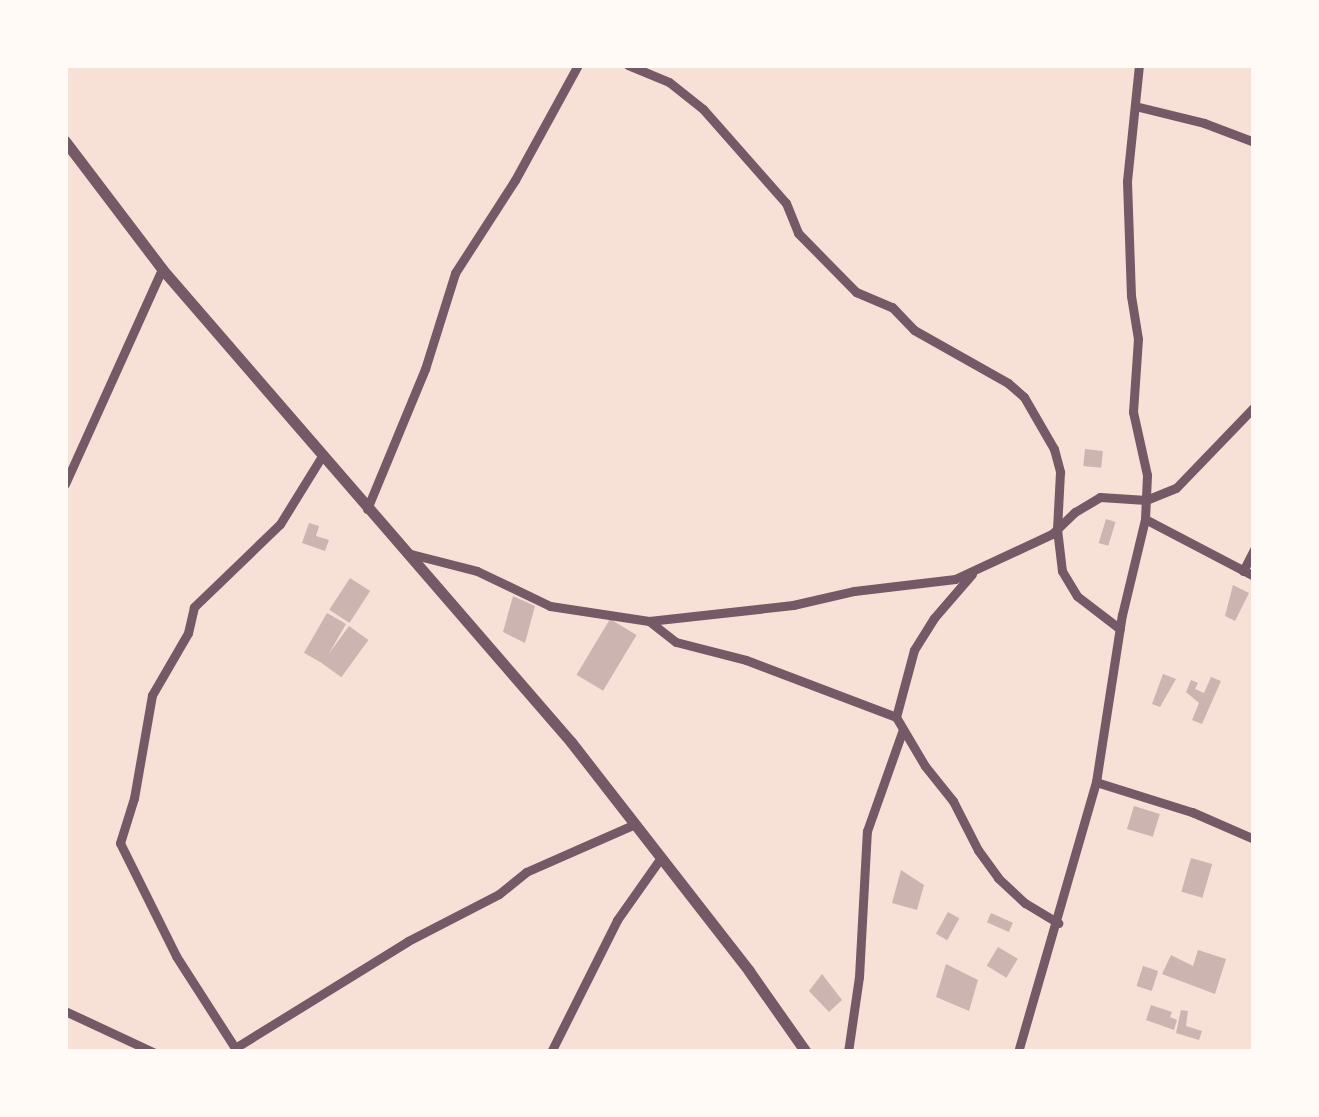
<!DOCTYPE html>
<html>
<head>
<meta charset="utf-8">
<style>
	body { margin:0 }
	#map { position:relative; width:1319px; height:1117px; overflow:hidden; background:#f7e1d7; font-family:Raleway,sans-serif }
	div>[style] { position:absolute }
	.building>* { inset:0; background:#ccb4b1; transform-origin:0 0 }
	.minor>* { height:9px; margin:-4.5px; padding:0 4.5px; transform-origin:4.5px; border-radius:4.5px; background:#755966 }
	.tertiary>* { height:11px; margin:-5.5px; padding:0 5.5px; transform-origin:5.5px; border-radius:5.5px; background:#755966 }
	span { translate:-50% -50%; white-space:nowrap; text-align:center; line-height:1.15; -webkit-text-stroke:10px #fffaf5; paint-order:stroke }
	.frame { position:absolute; inset:0; border:68px solid #fffaf5; pointer-events:none }
</style>
</head>
<body>
<div id="map">
	<div class="building">
		<div style="left:1085px;top:449px;width:18px;height:17px;rotate:6deg"></div>
		<div style="left:1106px;top:519px;width:10px;height:25px;rotate:17deg"></div>
		<div style="clip-path:polygon(309px 523px,319px 526px,316px 536px,329px 540px,325px 551px,302px 543px)"></div>
		<div style="left:350px;top:578px;width:24px;height:38px;rotate:33deg"></div>
		<div style="clip-path:polygon(1233px 585px,1249px 593px,1235px 621px,1225px 616px)"></div>
		<div style="clip-path:polygon(513px 596px,535px 606px,525px 643px,503px 632px)"></div>
		<div style="left:327px;top:613px;width:22px;height:46px;rotate:30deg"></div>
		<div style="left:610px;top:619px;width:31px;height:65px;rotate:31deg"></div>
		<div style="left:349px;top:626px;width:24px;height:46px;rotate:36deg"></div>
		<div style="clip-path:polygon(1163px 674px,1176px 679px,1160px 707px,1152px 704px)"></div>
		<div style="clip-path:polygon(1211px 677px,1221px 681px,1202px 724px,1192px 720px,1199px 703px,1186px 692px,1191px 680px,1198px 683px,1195px 689px,1204px 693px)"></div>
		<div style="left:1134px;top:806px;width:27px;height:24px;rotate:17deg"></div>
		<div style="left:1191px;top:858px;width:22px;height:35px;rotate:16deg"></div>
		<div style="clip-path:polygon(901px 870px,924px 885px,917px 910px,892px 903px)"></div>
		<div style="left:948px;top:912px;width:13px;height:25px;rotate:29deg"></div>
		<div style="left:991px;top:913px;width:24px;height:10px;rotate:24deg"></div>
		<div style="left:998px;top:947px;width:23px;height:22px;rotate:31deg"></div>
		<div style="clip-path:polygon(1198px 950px,1226px 959px,1215px 994px,1162px 974px,1171px 955px,1193px 966px)"></div>
		<div style="clip-path:polygon(946px 964px,978px 980px,969px 1011px,936px 997px)"></div>
		<div style="left:1143px;top:966px;width:16px;height:21px;rotate:18deg"></div>
		<div style="clip-path:polygon(822px 974px,842px 1000px,829px 1012px,809px 991px)"></div>
		<div style="clip-path:polygon(1151px 1005px,1172px 1012px,1170px 1017px,1177px 1020px,1174px 1030px,1146px 1020px)"></div>
		<div style="clip-path:polygon(1181px 1010px,1188px 1011px,1186px 1026px,1202px 1031px,1199px 1040px,1176px 1033px)"></div>
	</div>
	<div class="minor">
		<div style="left:628px;top:65px;width:44px;rotate:22.5deg"></div>
		<div style="left:669px;top:82px;width:43px;rotate:38.5deg"></div>
		<div style="left:703px;top:109px;width:125px;rotate:48.6deg"></div>
		<div style="left:786px;top:203px;width:32px;rotate:68deg"></div>
		<div style="left:798px;top:233px;width:83px;rotate:45.5deg"></div>
		<div style="left:856px;top:292px;width:39px;rotate:23deg"></div>
		<div style="left:892px;top:307px;width:32px;rotate:46deg"></div>
		<div style="left:914px;top:330px;width:108px;rotate:29.4deg"></div>
		<div style="left:1008px;top:383px;width:21px;rotate:41deg"></div>
		<div style="left:1024px;top:397px;width:60px;rotate:60deg"></div>
		<div style="left:1054px;top:449px;width:24px;rotate:75deg"></div>
		<div style="left:1060px;top:472px;width:57px;rotate:93deg"></div>
		<div style="left:1057px;top:529px;width:42px;rotate:83.2deg"></div>
		<div style="left:1062px;top:571px;width:29px;rotate:59deg"></div>
		<div style="left:1077px;top:596px;width:54px;rotate:37.5deg"></div>
		<div style="left:1135px;top:106px;width:71px;rotate:13.8deg"></div>
		<div style="left:1204px;top:123px;width:53px;rotate:20.8deg"></div>
		<div style="left:322px;top:456px;width:80px;rotate:121.7deg"></div>
		<div style="left:280px;top:524px;width:120px;rotate:136deg"></div>
		<div style="left:194px;top:607px;width:27px;rotate:103deg"></div>
		<div style="left:188px;top:633px;width:72px;rotate:120.1deg"></div>
		<div style="left:152px;top:695px;width:105px;rotate:99.9deg"></div>
		<div style="left:134px;top:798px;width:47px;rotate:107.3deg"></div>
		<div style="left:120px;top:843px;width:126px;rotate:63.6deg"></div>
		<div style="left:176px;top:956px;width:109px;rotate:57.3deg"></div>
		<div style="left:235px;top:1048px;width:203px;rotate:-31.7deg"></div>
		<div style="left:408px;top:941px;width:102px;rotate:-27.3deg"></div>
		<div style="left:499px;top:894px;width:35px;rotate:-39deg"></div>
		<div style="left:526px;top:872px;width:117px;rotate:-23.7deg"></div>
		<div style="left:65px;top:484px;width:236px;rotate:-65.7deg"></div>
		<div style="left:367px;top:509px;width:152px;rotate:-67.5deg"></div>
		<div style="left:425px;top:369px;width:101px;rotate:-72.6deg"></div>
		<div style="left:455px;top:273px;width:111px;rotate:-57.2deg"></div>
		<div style="left:515px;top:180px;width:131px;rotate:-61.3deg"></div>
		<div style="left:1145px;top:519px;width:123px;rotate:27.6deg"></div>
		<div style="left:407px;top:553px;width:72px;rotate:14.4deg"></div>
		<div style="left:477px;top:571px;width:81px;rotate:25.6deg"></div>
		<div style="left:550px;top:606px;width:100px;rotate:8.6deg"></div>
		<div style="left:649px;top:621px;width:145px;rotate:-6.3deg"></div>
		<div style="left:793px;top:605px;width:63px;rotate:-12.9deg"></div>
		<div style="left:854px;top:591px;width:102px;rotate:-6.8deg"></div>
		<div style="left:955px;top:579px;width:107px;rotate:-24.9deg"></div>
		<div style="left:1052px;top:534px;width:32px;rotate:-44deg"></div>
		<div style="left:1075px;top:512px;width:29px;rotate:-31deg"></div>
		<div style="left:1100px;top:497px;width:46px;rotate:3.7deg"></div>
		<div style="left:1146px;top:500px;width:32px;rotate:-22deg"></div>
		<div style="left:1176px;top:488px;width:112px;rotate:-46.1deg"></div>
		<div style="left:1243px;top:571px;width:25px;rotate:-63deg"></div>
		<div style="left:972px;top:574px;width:58px;rotate:130.8deg"></div>
		<div style="left:934px;top:618px;width:38px;rotate:122deg"></div>
		<div style="left:914px;top:650px;width:69px;rotate:105deg"></div>
		<div style="left:896px;top:717px;width:57px;rotate:59.4deg"></div>
		<div style="left:925px;top:766px;width:45px;rotate:51.3deg"></div>
		<div style="left:953px;top:801px;width:55px;rotate:63deg"></div>
		<div style="left:978px;top:850px;width:34px;rotate:54deg"></div>
		<div style="left:998px;top:878px;width:37px;rotate:43deg"></div>
		<div style="left:1025px;top:903px;width:39px;rotate:31deg"></div>
		<div style="left:649px;top:621px;width:34px;rotate:38deg"></div>
		<div style="left:676px;top:642px;width:72px;rotate:14.4deg"></div>
		<div style="left:746px;top:660px;width:160px;rotate:20.8deg"></div>
		<div style="left:1096px;top:782px;width:101px;rotate:17.4deg"></div>
		<div style="left:1192px;top:812px;width:68px;rotate:23.5deg"></div>
		<div style="left:65px;top:1011px;width:97px;rotate:25deg"></div>
		<div style="left:551px;top:1052px;width:148px;rotate:-63.4deg"></div>
		<div style="left:617px;top:920px;width:75px;rotate:-54.8deg"></div>
		<div style="left:848px;top:1052px;width:76px;rotate:-81.7deg"></div>
		<div style="left:859px;top:977px;width:146px;rotate:-86.9deg"></div>
		<div style="left:867px;top:831px;width:105px;rotate:-70.5deg"></div>
		<div style="left:1018px;top:1052px;width:281px;rotate:-73.9deg"></div>
		<div style="left:1096px;top:782px;width:169px;rotate:-81.2deg"></div>
		<div style="left:1122px;top:615px;width:99px;rotate:-76.5deg"></div>
		<div style="left:1145px;top:519px;width:44px;rotate:-87.4deg"></div>
		<div style="left:1147px;top:475px;width:65px;rotate:-102.5deg"></div>
		<div style="left:1133px;top:412px;width:73px;rotate:-86.1deg"></div>
		<div style="left:1138px;top:339px;width:44px;rotate:-99.2deg"></div>
		<div style="left:1131px;top:296px;width:115px;rotate:-92deg"></div>
		<div style="left:1127px;top:181px;width:117px;rotate:-84.1deg"></div>
	</div>
	<div class="tertiary">
		<div style="left:65px;top:141px;width:161px;rotate:52.8deg"></div>
		<div style="left:162px;top:269px;width:625px;rotate:49.15deg"></div>
		<div style="left:571px;top:742px;width:290px;rotate:52.1deg"></div>
		<div style="left:749px;top:971px;width:99px;rotate:54.9deg"></div>
	</div>
	<div class="frame"></div>
</div>
</body>
</html>
